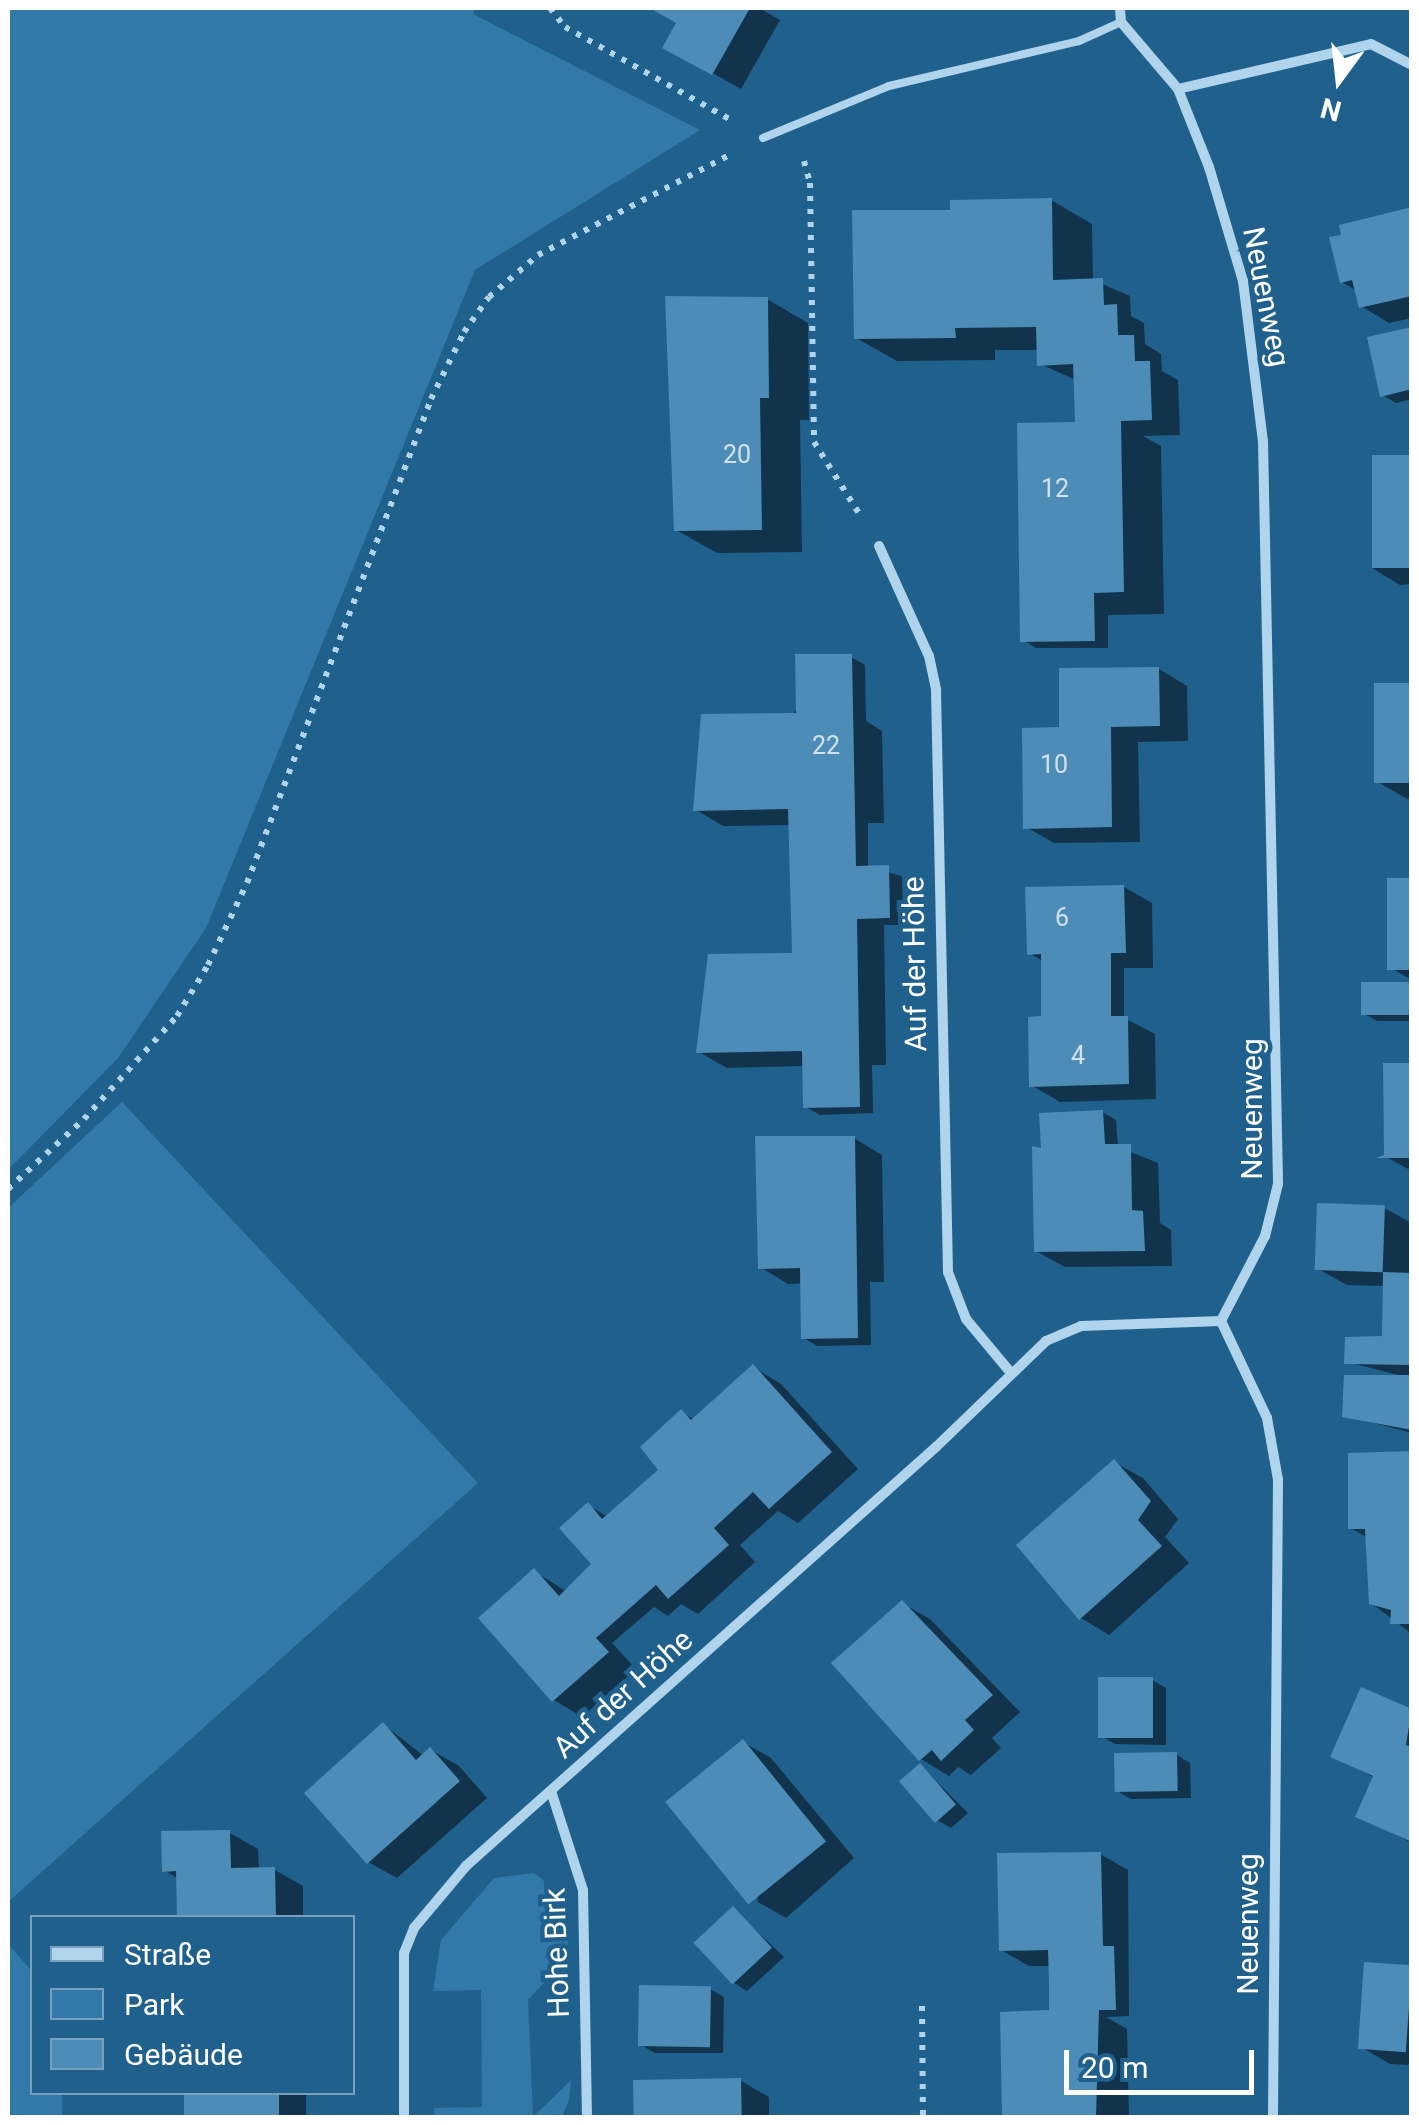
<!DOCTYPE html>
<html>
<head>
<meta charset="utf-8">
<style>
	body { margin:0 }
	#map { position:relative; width:1419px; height:2125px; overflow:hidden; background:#20608d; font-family:Roboto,sans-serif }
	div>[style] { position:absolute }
	.green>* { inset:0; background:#3179a9 }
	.shadow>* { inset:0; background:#0007 }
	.building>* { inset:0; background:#4d8cb7; transform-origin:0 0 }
	.path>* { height:6px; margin-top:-3px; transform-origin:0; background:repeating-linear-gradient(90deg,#afd4ec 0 5px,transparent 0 13px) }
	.lane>* { height:8px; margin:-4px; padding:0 4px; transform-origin:4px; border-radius:4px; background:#afd4ec }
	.street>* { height:10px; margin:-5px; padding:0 5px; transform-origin:5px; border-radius:5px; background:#afd4ec }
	span { translate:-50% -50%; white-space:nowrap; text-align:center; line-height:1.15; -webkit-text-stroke:9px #20608d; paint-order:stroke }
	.number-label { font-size:25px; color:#d2e2ed }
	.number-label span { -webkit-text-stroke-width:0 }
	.street-label { font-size:30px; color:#fff }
	.frame { position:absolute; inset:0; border:10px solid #fff; pointer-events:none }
	.legend { position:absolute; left:30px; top:1915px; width:325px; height:180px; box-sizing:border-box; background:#20608d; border:2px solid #79a0bb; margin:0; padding:12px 18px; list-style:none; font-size:30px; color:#fff }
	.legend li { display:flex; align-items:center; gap:20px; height:50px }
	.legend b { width:50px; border:2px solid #79a0bb }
	.north { position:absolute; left:1289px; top:30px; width:100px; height:100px; -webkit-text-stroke:8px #20608d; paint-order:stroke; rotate:195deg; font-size:28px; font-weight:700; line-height:40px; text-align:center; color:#fff }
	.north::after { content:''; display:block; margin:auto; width:35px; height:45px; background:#fff; clip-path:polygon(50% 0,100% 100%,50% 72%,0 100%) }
	.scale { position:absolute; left:1064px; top:2050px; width:190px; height:45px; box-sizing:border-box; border:5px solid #fff; border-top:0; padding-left:12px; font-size:30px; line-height:35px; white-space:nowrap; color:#fff; -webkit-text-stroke:8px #20608d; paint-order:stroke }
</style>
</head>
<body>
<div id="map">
	<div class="green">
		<div style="clip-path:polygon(8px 8px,475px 8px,473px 14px,700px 130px,475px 270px,206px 928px,118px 1058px,8px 1170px)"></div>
		<div style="clip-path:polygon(122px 1102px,478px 1483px,8px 1902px,8px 1208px)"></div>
		<div style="clip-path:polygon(534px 1873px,566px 1898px,568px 1917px,568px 1957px,528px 2000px,533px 2117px,571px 2080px,569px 2100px,562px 2117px,435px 2117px,434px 2108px,482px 2107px,481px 1990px,433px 1991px,441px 1940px,494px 1878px)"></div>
		<div style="clip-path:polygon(8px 1944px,32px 1971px,32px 2092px,62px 2093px,62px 2117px,8px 2117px)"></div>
	</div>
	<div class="shadow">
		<div style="clip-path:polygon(655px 8px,759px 8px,780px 20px,741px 89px,666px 47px,680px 22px)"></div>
		<div style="clip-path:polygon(1051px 200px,1092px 224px,1093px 280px,1130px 296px,1131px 316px,1144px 323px,1145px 344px,1161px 354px,1162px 371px,1178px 380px,1180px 435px,1143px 436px,1161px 446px,1164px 614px,1108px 615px,1108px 648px,1036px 648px,1023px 640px,1077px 424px,1076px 380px,1040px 364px,1039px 350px,995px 350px,995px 360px,897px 361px,856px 338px,953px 212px)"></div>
		<div style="clip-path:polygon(1412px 209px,1412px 318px,1389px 323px,1361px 306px,1357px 291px,1342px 282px)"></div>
		<div style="clip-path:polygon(767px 299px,808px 323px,809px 420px,800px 420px,802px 552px,717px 553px,676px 530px)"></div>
		<div style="clip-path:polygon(1412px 330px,1412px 399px,1396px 403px,1382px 395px)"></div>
		<div style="clip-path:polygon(1412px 457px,1412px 584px,1400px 585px,1372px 568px)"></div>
		<div style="clip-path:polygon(851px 657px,865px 665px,866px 721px,882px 731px,884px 823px,868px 823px,868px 867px,902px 876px,903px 925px,884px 925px,886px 1065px,872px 1065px,873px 1113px,820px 1115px,806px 1107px,805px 1066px,727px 1068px,699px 1052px,794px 955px,791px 825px,723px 826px,695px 809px)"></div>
		<div style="clip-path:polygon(1159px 669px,1187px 686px,1188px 741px,1138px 742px,1140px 842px,1054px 843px,1026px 827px,1062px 730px)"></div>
		<div style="clip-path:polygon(1412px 686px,1412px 799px,1407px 799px,1378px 782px)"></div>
		<div style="clip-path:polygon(1412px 881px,1412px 980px,1391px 968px)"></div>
		<div style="clip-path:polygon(1124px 887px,1152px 903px,1153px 968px,1124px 968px,1124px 1018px,1155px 1034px,1156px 1099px,1060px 1102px,1031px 1085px,1051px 1019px,1043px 961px,1029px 953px)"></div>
		<div style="clip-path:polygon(1412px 985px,1412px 1021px,1377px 1021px,1363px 1013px)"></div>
		<div style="clip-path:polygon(1412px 1065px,1412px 1171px,1386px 1157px)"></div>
		<div style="clip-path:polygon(1102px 1112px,1116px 1120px,1118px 1147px,1158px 1163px,1160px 1223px,1171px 1230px,1172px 1266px,1065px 1267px,1036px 1251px,1044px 1149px)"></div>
		<div style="clip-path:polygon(854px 1138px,882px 1155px,884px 1282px,870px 1282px,871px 1345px,817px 1346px,804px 1338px,803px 1283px,788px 1284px,760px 1267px)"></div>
		<div style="clip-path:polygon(1384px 1208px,1412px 1223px,1412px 1433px,1344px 1415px,1410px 1378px,1347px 1362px,1384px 1338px,1385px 1286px,1347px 1285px,1318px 1269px)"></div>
		<div style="clip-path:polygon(753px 1367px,781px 1384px,858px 1469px,798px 1523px,778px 1511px,740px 1545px,755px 1562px,698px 1614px,681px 1604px,668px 1616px,654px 1607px,612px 1643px,636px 1669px,582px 1717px,554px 1700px,481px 1618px,534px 1571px,567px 1592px,595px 1564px,588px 1505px,608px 1517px,661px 1471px,681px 1412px,695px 1420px)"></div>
		<div style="clip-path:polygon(1412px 1453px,1412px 1634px,1371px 1603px,1368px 1538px,1350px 1528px)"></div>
		<div style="clip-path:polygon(1114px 1462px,1143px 1478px,1178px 1519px,1165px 1537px,1189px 1563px,1109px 1635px,1081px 1618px)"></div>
		<div style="clip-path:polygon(902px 1603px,930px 1619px,1020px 1712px,992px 1738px,1001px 1748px,971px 1775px,958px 1767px,949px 1776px,921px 1759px,835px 1663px)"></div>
		<div style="clip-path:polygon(1152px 1680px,1166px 1688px,1166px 1745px,1115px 1744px,1101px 1736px)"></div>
		<div style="clip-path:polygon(1412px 1712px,1412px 1843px,1358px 1816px,1375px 1778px,1333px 1756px)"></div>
		<div style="clip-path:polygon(384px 1725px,424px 1756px,431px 1750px,459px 1766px,487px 1798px,397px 1878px,368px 1862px)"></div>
		<div style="clip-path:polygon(743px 1742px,771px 1758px,854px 1858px,786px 1918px,758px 1902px)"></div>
		<div style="clip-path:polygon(1177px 1755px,1190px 1763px,1191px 1798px,1131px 1799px,1117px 1791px)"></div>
		<div style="clip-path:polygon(921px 1766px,968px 1813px,951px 1828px,937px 1820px)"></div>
		<div style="clip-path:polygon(230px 1833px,258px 1849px,259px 1870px,275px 1870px,303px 1886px,303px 1918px,180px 1918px,179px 1879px,164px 1870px)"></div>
		<div style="clip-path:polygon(1100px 1854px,1128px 1870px,1129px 2016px,1106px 2017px,1127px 2029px,1129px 2118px,1005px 2118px,1058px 2013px,1051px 1966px,1029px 1966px,1001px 1950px)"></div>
		<div style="clip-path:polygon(733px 1909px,784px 1957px,747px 1991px,734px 1983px)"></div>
		<div style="clip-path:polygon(1412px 1968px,1412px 2065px,1390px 2064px,1361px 2047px)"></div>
		<div style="clip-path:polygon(710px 1989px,724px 1997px,723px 2053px,655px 2053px,641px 2045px)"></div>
		<div style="clip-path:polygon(741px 2081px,769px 2097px,769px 2118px,638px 2118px,636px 2082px)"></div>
		<div style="clip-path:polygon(306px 2092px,306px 2118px,187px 2118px,187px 2093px,178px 2093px)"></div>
	</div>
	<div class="building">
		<div style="clip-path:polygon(650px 8px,750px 8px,712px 75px,662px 48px,676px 23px)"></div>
		<div style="clip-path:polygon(1052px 198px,1053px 280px,1103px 278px,1104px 305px,1117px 304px,1118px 335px,1134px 335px,1135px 361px,1150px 361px,1152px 420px,1121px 421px,1124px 592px,1094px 593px,1095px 641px,1020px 642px,1017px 423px,1075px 422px,1073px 364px,1037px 366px,1036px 327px,955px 328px,956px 338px,854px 339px,852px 210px,950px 210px,950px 200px)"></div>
		<div style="clip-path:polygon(1412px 207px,1412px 296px,1359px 308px,1352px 280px,1340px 283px,1329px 237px,1341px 235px,1339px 225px)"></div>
		<div style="clip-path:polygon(665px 296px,768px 297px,769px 398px,760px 398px,762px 530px,674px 531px)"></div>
		<div style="clip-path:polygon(1412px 327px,1412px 389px,1380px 397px,1367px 337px)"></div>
		<div style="left:1412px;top:455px;width:113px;height:40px;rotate:90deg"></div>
		<div style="clip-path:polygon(795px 654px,852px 654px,856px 866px,889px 865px,890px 918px,857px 919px,860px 1107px,803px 1108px,802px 1051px,696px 1053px,708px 954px,792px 953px,788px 809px,693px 811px,701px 714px,796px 713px)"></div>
		<div style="clip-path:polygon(1159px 667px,1160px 726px,1111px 727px,1112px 827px,1023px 829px,1022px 728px,1059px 727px,1059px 668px)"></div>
		<div style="left:1412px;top:683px;width:100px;height:38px;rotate:90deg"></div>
		<div style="left:1387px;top:878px;width:25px;height:92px"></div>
		<div style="clip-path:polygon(1124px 885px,1126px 953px,1111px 953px,1111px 1016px,1128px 1016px,1129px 1084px,1029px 1087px,1028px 1017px,1041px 1016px,1041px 954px,1027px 955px,1025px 887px)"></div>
		<div style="left:1361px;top:982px;width:51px;height:33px"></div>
		<div style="clip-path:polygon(1383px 1063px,1412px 1063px,1412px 1158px,1376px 1158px,1384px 1155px)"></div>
		<div style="clip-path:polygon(1103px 1110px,1105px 1144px,1131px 1144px,1132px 1210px,1143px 1211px,1145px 1251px,1034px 1252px,1032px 1146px,1041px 1148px,1039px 1113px)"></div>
		<div style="clip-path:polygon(755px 1136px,855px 1136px,858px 1338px,801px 1339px,800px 1268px,758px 1269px)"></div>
		<div style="left:1317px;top:1203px;width:68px;height:67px;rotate:2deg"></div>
		<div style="clip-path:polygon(1383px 1272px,1412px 1273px,1412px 1365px,1344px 1364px,1345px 1337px,1382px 1336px)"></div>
		<div style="clip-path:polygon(753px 1364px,832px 1452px,769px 1509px,753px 1492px,714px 1528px,729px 1545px,668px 1599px,656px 1585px,596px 1638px,609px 1652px,552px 1702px,478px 1618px,534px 1568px,559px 1596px,591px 1564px,559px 1528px,588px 1502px,602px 1519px,658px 1470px,640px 1447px,681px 1409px,691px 1420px)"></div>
		<div style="clip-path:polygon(1344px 1375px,1412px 1375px,1412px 1430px,1342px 1417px)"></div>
		<div style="clip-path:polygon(1412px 1451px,1412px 1624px,1390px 1624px,1391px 1610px,1369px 1604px,1365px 1529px,1348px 1529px,1348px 1453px)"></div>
		<div style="clip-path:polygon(1114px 1459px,1151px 1501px,1138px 1520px,1162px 1546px,1079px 1620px,1016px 1545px)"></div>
		<div style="clip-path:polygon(902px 1600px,993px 1695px,965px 1720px,974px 1730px,941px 1761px,932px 1750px,919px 1761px,831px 1663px)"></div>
		<div style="left:1098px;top:1677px;width:55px;height:61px"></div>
		<div style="clip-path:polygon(1361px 1687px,1412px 1709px,1406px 1745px,1412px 1747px,1412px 1842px,1355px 1817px,1373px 1776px,1330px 1757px)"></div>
		<div style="clip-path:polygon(383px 1722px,416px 1760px,430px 1747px,460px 1781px,367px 1864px,304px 1793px)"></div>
		<div style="left:743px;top:1739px;width:132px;height:100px;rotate:51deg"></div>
		<div style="left:1177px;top:1752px;width:39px;height:63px;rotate:89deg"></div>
		<div style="left:920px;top:1763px;width:55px;height:28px;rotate:49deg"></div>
		<div style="clip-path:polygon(230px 1830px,231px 1868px,275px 1867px,276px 1918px,177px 1918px,176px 1871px,162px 1872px,161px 1831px)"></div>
		<div style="clip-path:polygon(1101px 1852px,1103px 1946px,1114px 1946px,1116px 2010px,1099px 2010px,1096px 2118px,1002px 2118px,1000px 2012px,1049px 2010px,1049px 1980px,1048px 1950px,999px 1951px,997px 1853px)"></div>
		<div style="left:733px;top:1906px;width:57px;height:54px;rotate:47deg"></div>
		<div style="left:1364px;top:1962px;width:48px;height:87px;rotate:4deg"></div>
		<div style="left:639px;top:1985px;width:72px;height:61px;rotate:1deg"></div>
		<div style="left:741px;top:2078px;width:40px;height:108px;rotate:89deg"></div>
		<div style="left:184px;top:2092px;width:95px;height:26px"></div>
	</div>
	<div class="path">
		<div style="left:550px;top:8px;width:24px;rotate:52deg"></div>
		<div style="left:565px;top:27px;width:190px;rotate:29.3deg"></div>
		<div style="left:804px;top:161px;width:23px;rotate:75deg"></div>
		<div style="left:810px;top:183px;width:259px;rotate:89.1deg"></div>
		<div style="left:814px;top:442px;width:86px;rotate:57.8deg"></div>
		<div style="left:8px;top:1189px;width:103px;rotate:-42.6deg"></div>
		<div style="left:84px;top:1119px;width:139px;rotate:-47.9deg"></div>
		<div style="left:177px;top:1016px;width:60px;rotate:-58.7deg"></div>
		<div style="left:208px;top:965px;width:91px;rotate:-64.6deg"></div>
		<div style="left:247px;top:883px;width:518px;rotate:-69.18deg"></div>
		<div style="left:431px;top:399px;width:75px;rotate:-63.8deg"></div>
		<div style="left:464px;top:332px;width:43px;rotate:-54.5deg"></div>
		<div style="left:489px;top:297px;width:65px;rotate:-40.6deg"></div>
		<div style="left:538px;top:255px;width:220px;rotate:-27.6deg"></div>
		<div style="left:922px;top:2006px;width:112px;rotate:89.5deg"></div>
	</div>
	<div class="lane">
		<div style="left:763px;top:138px;width:136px;rotate:-22.4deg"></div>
		<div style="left:889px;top:86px;width:195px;rotate:-13.3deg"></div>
		<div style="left:1079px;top:41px;width:46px;rotate:-24.3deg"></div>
	</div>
	<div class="street">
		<div style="left:1120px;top:8px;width:14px;rotate:86deg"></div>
		<div style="left:1121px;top:22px;width:88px;rotate:49.6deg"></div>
		<div style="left:1178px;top:89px;width:84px;rotate:68.3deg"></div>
		<div style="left:1209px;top:167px;width:119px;rotate:73.4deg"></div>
		<div style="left:1243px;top:281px;width:161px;rotate:82.9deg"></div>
		<div style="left:1263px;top:441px;width:743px;rotate:88.84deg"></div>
		<div style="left:1278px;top:1184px;width:54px;rotate:104deg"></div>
		<div style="left:1265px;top:1236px;width:96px;rotate:117.4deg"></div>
		<div style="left:1221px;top:1321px;width:107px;rotate:64.6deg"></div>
		<div style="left:1267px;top:1418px;width:63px;rotate:79.9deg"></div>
		<div style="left:1278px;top:1480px;width:638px;rotate:90.45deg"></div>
		<div style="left:1178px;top:89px;width:198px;rotate:-13.1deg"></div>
		<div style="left:1371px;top:44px;width:46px;rotate:27.1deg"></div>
		<div style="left:879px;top:546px;width:121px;rotate:65.6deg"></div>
		<div style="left:929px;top:656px;width:35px;rotate:78deg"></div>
		<div style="left:936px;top:690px;width:582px;rotate:88.82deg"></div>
		<div style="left:948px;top:1272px;width:50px;rotate:69deg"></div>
		<div style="left:966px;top:1319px;width:70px;rotate:50.2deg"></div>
		<div style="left:551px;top:1791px;width:104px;rotate:72.1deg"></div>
		<div style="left:583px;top:1890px;width:228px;rotate:89deg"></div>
		<div style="left:404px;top:2118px;width:165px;rotate:-90deg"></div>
		<div style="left:404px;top:1953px;width:27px;rotate:-68deg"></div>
		<div style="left:414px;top:1928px;width:81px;rotate:-50deg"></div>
		<div style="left:466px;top:1866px;width:630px;rotate:-41.72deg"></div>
		<div style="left:936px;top:1447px;width:153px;rotate:-43.9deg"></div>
		<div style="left:1046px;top:1341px;width:38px;rotate:-23deg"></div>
		<div style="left:1081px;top:1326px;width:140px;rotate:-2deg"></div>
	</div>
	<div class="number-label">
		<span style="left:737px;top:455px">20</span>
		<span style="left:1055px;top:489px">12</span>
		<span style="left:826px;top:746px">22</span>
		<span style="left:1054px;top:765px">10</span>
		<span style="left:1062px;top:918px">6</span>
		<span style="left:1078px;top:1056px">4</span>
	</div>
	<div class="street-label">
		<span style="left:1266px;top:297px;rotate:79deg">Neuenweg</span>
		<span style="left:915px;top:964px;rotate:-91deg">Auf der Höhe</span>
		<span style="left:1252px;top:1109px;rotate:-90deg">Neuenweg</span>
		<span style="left:623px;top:1694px;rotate:-42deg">Auf der Höhe</span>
		<span style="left:1248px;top:1924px;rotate:-90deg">Neuenweg</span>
		<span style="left:557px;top:1953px;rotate:-92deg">Hohe Birk</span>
	</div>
	<div class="frame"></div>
	<ul class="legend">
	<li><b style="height:12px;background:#afd4ec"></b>Straße</li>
	<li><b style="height:28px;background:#3179a9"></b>Park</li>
	<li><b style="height:28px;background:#4d8cb7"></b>Gebäude</li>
	</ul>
	<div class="north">N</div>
	<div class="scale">20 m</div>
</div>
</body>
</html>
